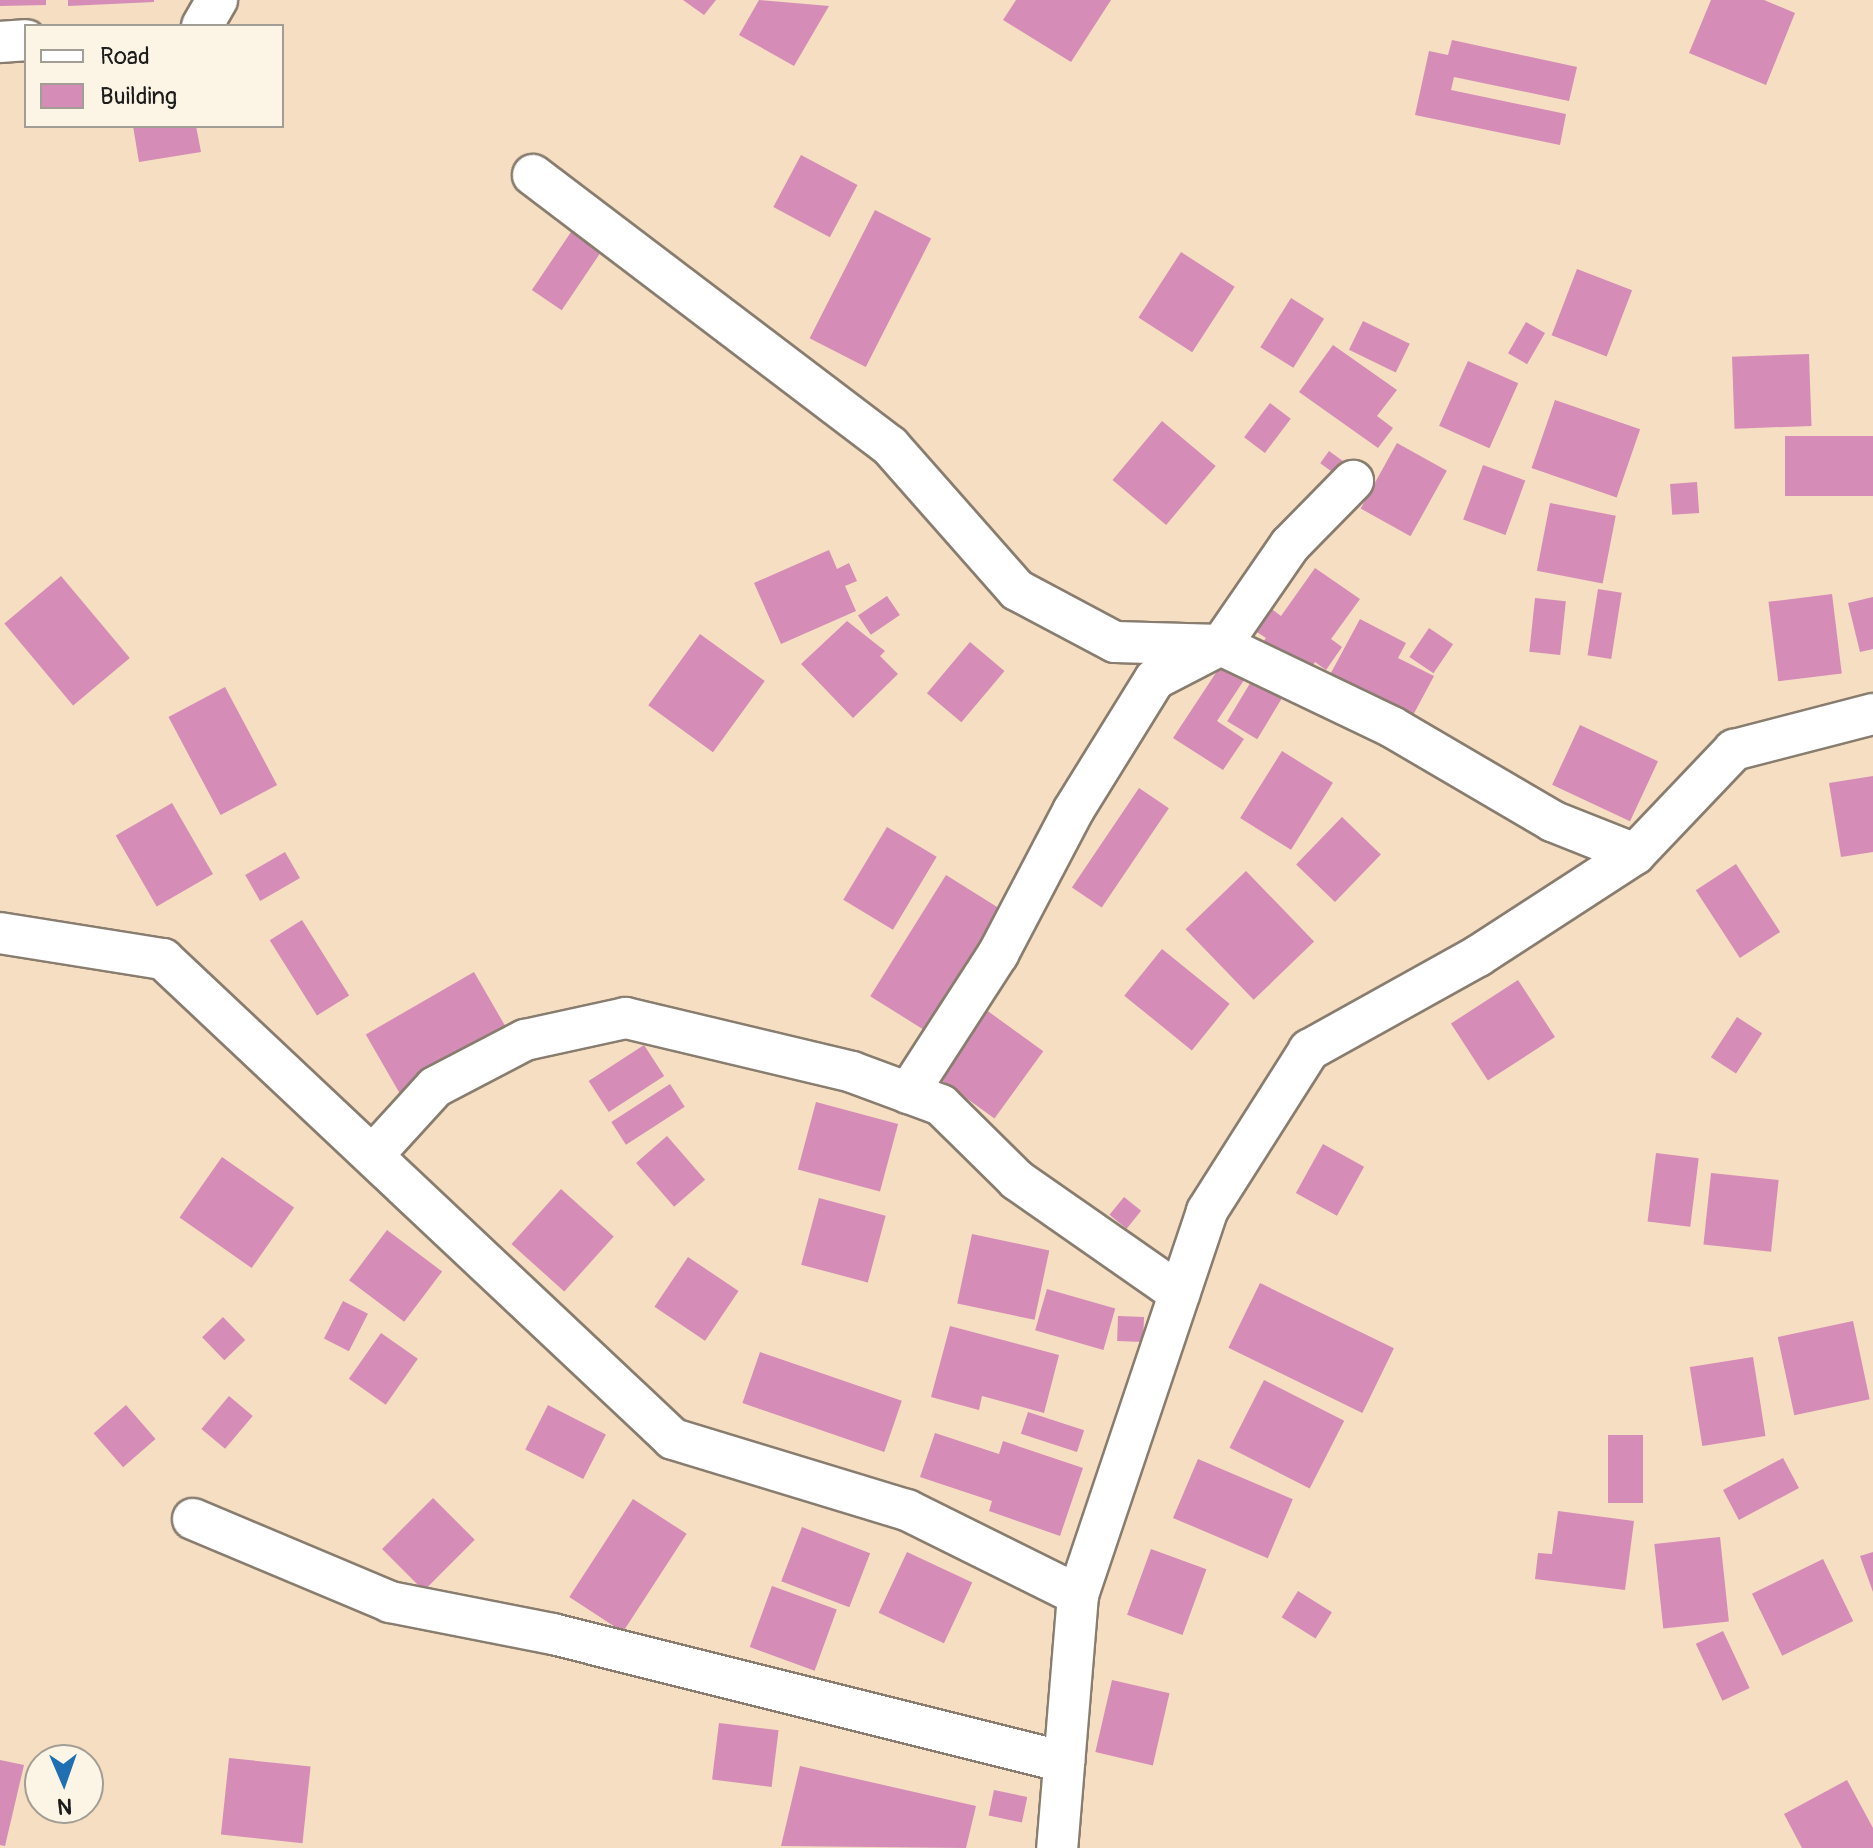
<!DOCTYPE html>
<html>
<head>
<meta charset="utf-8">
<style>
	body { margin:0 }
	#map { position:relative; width:1873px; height:1848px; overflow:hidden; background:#f5dec2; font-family:Pangolin,sans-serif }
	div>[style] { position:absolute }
	.building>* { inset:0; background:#d58cb7; transform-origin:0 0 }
	.roads { filter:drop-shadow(2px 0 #887d6f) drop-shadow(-2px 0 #887d6f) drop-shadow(0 2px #887d6f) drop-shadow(0 -2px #887d6f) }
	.street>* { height:40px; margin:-20px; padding:0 20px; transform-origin:20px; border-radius:20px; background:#fff }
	span { translate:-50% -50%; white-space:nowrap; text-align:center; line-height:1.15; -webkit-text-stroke:7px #fcf5e5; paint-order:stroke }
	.legend { position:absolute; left:24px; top:24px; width:260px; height:104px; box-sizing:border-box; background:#fcf5e5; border:2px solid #a29e95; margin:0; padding:10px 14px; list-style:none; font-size:24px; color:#1c1c1c }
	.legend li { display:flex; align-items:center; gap:16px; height:40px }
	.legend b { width:40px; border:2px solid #a29e95 }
	.north { position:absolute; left:24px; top:1744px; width:80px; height:80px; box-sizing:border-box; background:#fcf5e5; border:2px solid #a29e95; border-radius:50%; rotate:178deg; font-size:22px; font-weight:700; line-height:32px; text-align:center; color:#1c1c1c }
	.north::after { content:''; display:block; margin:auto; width:28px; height:36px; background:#1f6fb2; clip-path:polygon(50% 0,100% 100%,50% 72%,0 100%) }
</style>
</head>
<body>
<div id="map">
	<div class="building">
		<div style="clip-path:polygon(0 0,46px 0,46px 5px,0 6px)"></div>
		<div style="clip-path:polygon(68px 0,154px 0,154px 2px,68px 6px)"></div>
		<div style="clip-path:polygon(683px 0,716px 0,704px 15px)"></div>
		<div style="clip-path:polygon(759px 0,829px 6px,794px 66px,739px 35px)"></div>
		<div style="clip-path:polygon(1016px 0,1111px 0,1071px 62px,1003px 20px)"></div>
		<div style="clip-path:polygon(1711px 0,1764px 0,1795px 13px,1766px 85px,1689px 53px)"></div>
		<div style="clip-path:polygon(1452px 40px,1577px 67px,1569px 101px,1454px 77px,1451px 90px,1566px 114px,1560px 145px,1415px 115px,1429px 51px,1448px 55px)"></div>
		<div style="clip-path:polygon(133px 126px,196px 126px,201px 152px,139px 162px)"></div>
		<div style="left:801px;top:155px;width:64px;height:59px;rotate:28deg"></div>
		<div style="left:875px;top:210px;width:63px;height:144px;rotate:27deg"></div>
		<div style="left:571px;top:232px;width:36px;height:70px;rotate:34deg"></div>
		<div style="left:1181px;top:252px;width:64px;height:78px;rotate:33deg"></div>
		<div style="left:1577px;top:269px;width:59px;height:71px;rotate:21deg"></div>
		<div style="left:1291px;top:298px;width:39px;height:58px;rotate:32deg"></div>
		<div style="left:1363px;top:321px;width:52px;height:32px;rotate:26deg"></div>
		<div style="left:1526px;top:322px;width:22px;height:36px;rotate:30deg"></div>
		<div style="clip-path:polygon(1333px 345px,1397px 390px,1377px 416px,1393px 428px,1378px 448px,1299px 392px)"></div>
		<div style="left:1809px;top:354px;width:72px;height:77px;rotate:88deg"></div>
		<div style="left:1468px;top:361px;width:55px;height:71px;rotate:24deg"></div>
		<div style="left:1555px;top:400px;width:90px;height:72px;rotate:19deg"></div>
		<div style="left:1270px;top:403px;width:26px;height:43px;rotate:37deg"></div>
		<div style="left:1162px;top:421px;width:70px;height:77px;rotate:40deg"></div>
		<div style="left:1873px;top:436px;width:60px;height:88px;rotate:90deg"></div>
		<div style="left:1397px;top:443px;width:57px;height:75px;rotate:29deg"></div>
		<div style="left:1329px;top:451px;width:24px;height:15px;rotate:36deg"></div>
		<div style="left:1483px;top:465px;width:45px;height:58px;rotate:20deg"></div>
		<div style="left:1697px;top:482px;width:31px;height:27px;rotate:86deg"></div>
		<div style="left:1550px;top:503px;width:67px;height:69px;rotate:11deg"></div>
		<div style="clip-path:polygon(829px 550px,837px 569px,849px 563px,857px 581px,845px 586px,856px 611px,781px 644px,754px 583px)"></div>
		<div style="clip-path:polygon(1315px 568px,1360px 599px,1331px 639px,1342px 647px,1326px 670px,1315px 662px,1303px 680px,1258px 649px,1266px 638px,1249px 627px,1265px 604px,1281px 616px)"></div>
		<div style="left:61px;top:576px;width:107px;height:74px;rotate:50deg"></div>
		<div style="left:1598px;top:589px;width:24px;height:67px;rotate:9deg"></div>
		<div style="left:1832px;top:594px;width:80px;height:64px;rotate:83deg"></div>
		<div style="left:887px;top:596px;width:23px;height:35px;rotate:56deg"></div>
		<div style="clip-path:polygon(1873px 597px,1873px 649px,1860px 652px,1848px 603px)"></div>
		<div style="left:1535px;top:598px;width:31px;height:54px;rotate:6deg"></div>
		<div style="clip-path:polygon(1360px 619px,1406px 643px,1398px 658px,1434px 676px,1411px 719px,1325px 684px)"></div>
		<div style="clip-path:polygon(847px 621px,885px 651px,880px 656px,898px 674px,853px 718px,801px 664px)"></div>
		<div style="left:1429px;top:628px;width:29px;height:35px;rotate:34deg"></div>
		<div style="left:700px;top:634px;width:80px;height:88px;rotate:36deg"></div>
		<div style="left:970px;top:642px;width:45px;height:67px;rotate:40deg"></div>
		<div style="clip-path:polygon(1225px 659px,1248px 674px,1217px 721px,1244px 739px,1223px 770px,1173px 738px)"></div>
		<div style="left:1255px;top:675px;width:35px;height:54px;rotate:31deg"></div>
		<div style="left:225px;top:687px;width:111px;height:64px;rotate:62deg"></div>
		<div style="left:1580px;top:725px;width:86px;height:66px;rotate:25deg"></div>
		<div style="left:1282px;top:751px;width:60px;height:79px;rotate:32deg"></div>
		<div style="clip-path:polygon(1873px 776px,1873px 852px,1841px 857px,1829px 783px)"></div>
		<div style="left:1139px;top:788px;width:36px;height:120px;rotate:34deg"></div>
		<div style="left:172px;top:803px;width:82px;height:65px;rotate:60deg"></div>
		<div style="left:1342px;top:817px;width:54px;height:66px;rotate:44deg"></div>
		<div style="left:887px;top:827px;width:58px;height:85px;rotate:31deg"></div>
		<div style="left:285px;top:852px;width:30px;height:46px;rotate:60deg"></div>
		<div style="left:1736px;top:864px;width:81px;height:48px;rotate:57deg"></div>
		<div style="left:1246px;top:871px;width:98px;height:84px;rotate:46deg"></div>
		<div style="left:946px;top:875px;width:65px;height:143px;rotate:32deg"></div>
		<div style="left:302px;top:920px;width:89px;height:38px;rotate:58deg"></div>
		<div style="left:1162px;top:949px;width:87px;height:60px;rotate:39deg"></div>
		<div style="left:474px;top:972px;width:69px;height:125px;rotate:60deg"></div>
		<div style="left:1518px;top:980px;width:68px;height:80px;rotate:57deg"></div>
		<div style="left:985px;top:1009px;width:72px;height:83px;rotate:36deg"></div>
		<div style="left:1737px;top:1017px;width:30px;height:48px;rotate:33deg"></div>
		<div style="left:644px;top:1045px;width:37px;height:66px;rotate:57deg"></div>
		<div style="left:670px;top:1084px;width:27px;height:70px;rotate:57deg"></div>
		<div style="left:816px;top:1102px;width:85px;height:70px;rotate:15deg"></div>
		<div style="left:667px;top:1136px;width:58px;height:41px;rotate:49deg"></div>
		<div style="left:1323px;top:1144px;width:47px;height:56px;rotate:29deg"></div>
		<div style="left:1656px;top:1153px;width:43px;height:69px;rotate:7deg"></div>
		<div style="left:222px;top:1157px;width:88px;height:74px;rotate:35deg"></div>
		<div style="left:1711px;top:1173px;width:68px;height:72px;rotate:6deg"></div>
		<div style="left:561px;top:1189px;width:71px;height:74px;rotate:42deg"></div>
		<div style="left:1124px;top:1197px;width:22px;height:23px;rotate:39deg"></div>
		<div style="left:819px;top:1198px;width:69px;height:69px;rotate:15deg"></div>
		<div style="left:387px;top:1230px;width:69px;height:63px;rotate:37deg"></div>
		<div style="left:972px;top:1234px;width:79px;height:71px;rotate:12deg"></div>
		<div style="left:688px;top:1257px;width:61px;height:60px;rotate:34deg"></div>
		<div style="left:1260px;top:1283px;width:149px;height:72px;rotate:26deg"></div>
		<div style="left:1047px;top:1289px;width:71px;height:43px;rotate:16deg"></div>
		<div style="left:343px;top:1301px;width:28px;height:42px;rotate:27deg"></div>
		<div style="left:1118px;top:1316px;width:26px;height:25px;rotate:2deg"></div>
		<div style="left:223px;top:1317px;width:32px;height:29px;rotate:46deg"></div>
		<div style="left:1853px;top:1321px;width:80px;height:77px;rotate:78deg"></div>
		<div style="clip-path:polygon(950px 1326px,1059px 1355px,1044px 1413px,982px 1396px,979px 1410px,931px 1397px)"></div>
		<div style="left:381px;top:1333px;width:45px;height:56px;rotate:35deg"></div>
		<div style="left:760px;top:1352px;width:150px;height:54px;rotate:19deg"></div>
		<div style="left:1753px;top:1357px;width:80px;height:64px;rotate:81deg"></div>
		<div style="left:1264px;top:1380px;width:90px;height:76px;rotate:27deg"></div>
		<div style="left:229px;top:1396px;width:31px;height:43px;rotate:40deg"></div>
		<div style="left:126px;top:1405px;width:45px;height:43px;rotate:49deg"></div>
		<div style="left:548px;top:1405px;width:65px;height:50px;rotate:27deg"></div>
		<div style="left:1028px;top:1412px;width:59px;height:23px;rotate:18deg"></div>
		<div style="clip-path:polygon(935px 1433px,999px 1454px,1003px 1441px,1083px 1468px,1060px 1536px,989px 1511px,992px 1501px,920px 1477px)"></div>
		<div style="left:1608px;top:1435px;width:35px;height:68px"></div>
		<div style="left:1783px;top:1458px;width:34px;height:68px;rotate:62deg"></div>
		<div style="left:1198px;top:1459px;width:103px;height:64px;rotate:23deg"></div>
		<div style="left:433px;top:1498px;width:59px;height:72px;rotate:45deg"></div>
		<div style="left:633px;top:1499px;width:64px;height:117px;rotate:33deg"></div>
		<div style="clip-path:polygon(1558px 1511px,1634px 1521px,1625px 1590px,1535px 1579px,1538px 1553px,1552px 1554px)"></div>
		<div style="left:802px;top:1527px;width:73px;height:58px;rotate:21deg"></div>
		<div style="left:1720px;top:1537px;width:85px;height:66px;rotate:84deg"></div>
		<div style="left:1151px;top:1549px;width:59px;height:70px;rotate:20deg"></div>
		<div style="left:907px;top:1552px;width:72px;height:67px;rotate:25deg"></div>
		<div style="clip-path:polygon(1873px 1552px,1873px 1592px,1860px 1556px)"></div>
		<div style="left:1823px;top:1559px;width:69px;height:79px;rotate:64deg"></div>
		<div style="left:772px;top:1586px;width:69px;height:65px;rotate:20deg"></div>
		<div style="left:1298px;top:1591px;width:40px;height:31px;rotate:32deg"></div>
		<div style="left:1723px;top:1631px;width:63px;height:30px;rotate:65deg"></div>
		<div style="left:1112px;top:1680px;width:59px;height:74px;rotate:13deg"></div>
		<div style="left:719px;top:1723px;width:60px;height:57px;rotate:7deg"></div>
		<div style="left:229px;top:1758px;width:82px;height:77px;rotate:6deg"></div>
		<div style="clip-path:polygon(0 1760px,24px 1765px,5px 1846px,0 1845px)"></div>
		<div style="clip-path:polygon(800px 1766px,976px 1806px,966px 1848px,781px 1846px)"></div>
		<div style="clip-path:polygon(1847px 1780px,1873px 1828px,1873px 1848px,1802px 1848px,1784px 1814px)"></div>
		<div style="left:994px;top:1790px;width:34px;height:26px;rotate:12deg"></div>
	</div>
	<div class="roads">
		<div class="street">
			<div style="left:202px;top:26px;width:30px;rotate:-60deg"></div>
			<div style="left:0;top:42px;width:26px;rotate:-4deg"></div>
			<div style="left:533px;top:175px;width:448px;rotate:37.2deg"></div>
			<div style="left:890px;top:446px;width:192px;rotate:48.6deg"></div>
			<div style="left:1017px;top:590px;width:111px;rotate:28deg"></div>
			<div style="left:1115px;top:642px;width:106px;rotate:1.6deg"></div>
			<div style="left:1221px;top:645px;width:190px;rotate:25.6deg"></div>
			<div style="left:1392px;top:727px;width:186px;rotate:30.4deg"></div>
			<div style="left:1552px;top:821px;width:89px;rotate:21.7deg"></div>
			<div style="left:0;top:933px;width:165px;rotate:9.1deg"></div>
			<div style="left:163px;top:959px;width:700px;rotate:43.26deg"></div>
			<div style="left:673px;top:1439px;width:245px;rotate:16.9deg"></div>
			<div style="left:907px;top:1510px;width:191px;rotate:26.4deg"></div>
			<div style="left:1078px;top:1595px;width:254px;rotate:94.7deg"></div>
			<div style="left:908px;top:1093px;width:166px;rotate:-57.1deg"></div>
			<div style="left:998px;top:954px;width:161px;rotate:-62.3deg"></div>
			<div style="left:1073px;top:811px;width:155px;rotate:-58.2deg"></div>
			<div style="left:1155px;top:679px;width:74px;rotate:-27.3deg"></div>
			<div style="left:1221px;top:645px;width:121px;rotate:-55.4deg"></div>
			<div style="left:1290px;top:545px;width:90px;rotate:-45.5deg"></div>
			<div style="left:373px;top:1155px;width:92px;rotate:-47.6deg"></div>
			<div style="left:435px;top:1087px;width:102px;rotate:-27.6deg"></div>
			<div style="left:525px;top:1040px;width:103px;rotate:-12.3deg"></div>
			<div style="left:626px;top:1018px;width:232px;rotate:13.4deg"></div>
			<div style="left:852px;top:1072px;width:95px;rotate:20.3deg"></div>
			<div style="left:941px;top:1105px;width:107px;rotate:44.6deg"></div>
			<div style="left:1017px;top:1180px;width:198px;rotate:34.9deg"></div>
			<div style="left:193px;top:1519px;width:214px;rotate:22.8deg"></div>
			<div style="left:390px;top:1602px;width:166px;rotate:11.1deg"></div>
			<div style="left:553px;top:1634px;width:527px;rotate:14.06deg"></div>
			<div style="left:1078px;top:1595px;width:405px;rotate:-71.4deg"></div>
			<div style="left:1207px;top:1211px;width:191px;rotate:-57.6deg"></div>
			<div style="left:1309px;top:1050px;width:193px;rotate:-29.1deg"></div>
			<div style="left:1478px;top:956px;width:187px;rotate:-33deg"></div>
			<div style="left:1635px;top:854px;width:144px;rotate:-46.4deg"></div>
			<div style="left:1734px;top:750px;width:144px;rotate:-14.5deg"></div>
		</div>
	</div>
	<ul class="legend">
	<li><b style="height:10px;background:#fff"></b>Road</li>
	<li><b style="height:22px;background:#d58cb7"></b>Building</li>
	</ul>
	<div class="north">N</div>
</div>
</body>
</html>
